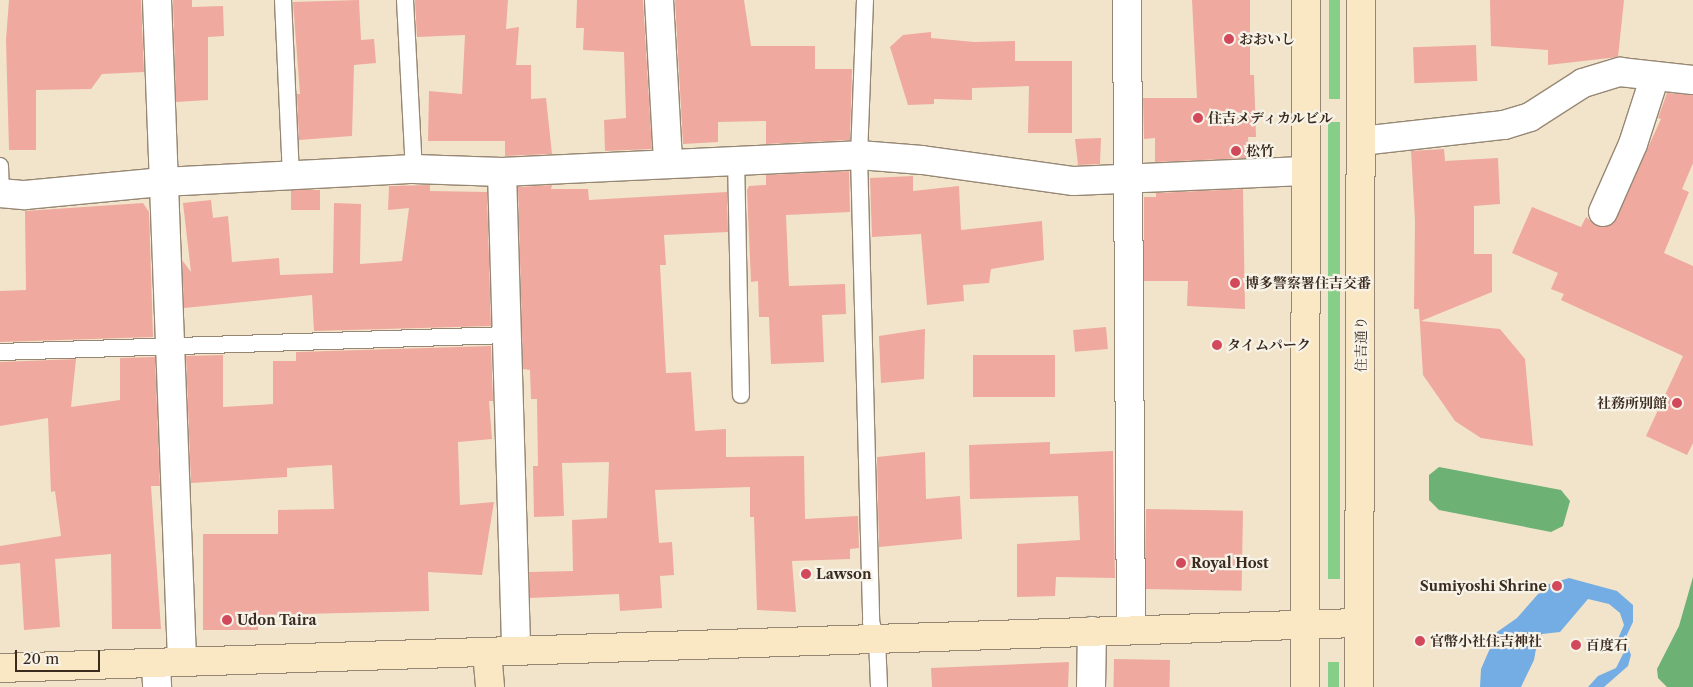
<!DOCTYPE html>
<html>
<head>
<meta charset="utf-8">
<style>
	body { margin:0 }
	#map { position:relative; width:1693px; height:687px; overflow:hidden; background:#f2e4ca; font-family:"Libre Caslon Text","Noto Serif JP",serif }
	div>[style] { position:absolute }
	.green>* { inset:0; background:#87ce89; transform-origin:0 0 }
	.forest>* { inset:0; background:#6db175 }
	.water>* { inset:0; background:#74ade4 }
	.building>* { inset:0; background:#efa99f; transform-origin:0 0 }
	.roads { filter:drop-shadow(1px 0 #968774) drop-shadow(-1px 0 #968774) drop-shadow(0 1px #968774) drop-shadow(0 -1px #968774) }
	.lane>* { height:16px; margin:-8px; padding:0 8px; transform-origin:8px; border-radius:8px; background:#fff }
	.street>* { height:28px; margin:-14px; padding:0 14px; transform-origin:14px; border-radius:14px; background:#fff }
	.secondary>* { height:28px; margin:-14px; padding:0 14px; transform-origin:14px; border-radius:14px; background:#fae7c3 }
	.dots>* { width:14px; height:14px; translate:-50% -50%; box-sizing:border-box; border:2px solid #f7f3e8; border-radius:50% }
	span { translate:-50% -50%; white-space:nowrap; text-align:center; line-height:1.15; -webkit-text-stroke:4.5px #f7f3e8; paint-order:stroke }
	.poi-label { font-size:14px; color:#3b2a1e; font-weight:700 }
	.left { translate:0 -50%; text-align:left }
	.right { translate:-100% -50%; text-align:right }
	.street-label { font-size:14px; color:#3b2a1e }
	.scale { position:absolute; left:15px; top:650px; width:85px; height:22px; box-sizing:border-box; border:2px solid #3b2a1e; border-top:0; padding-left:6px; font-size:15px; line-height:18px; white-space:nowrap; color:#3b2a1e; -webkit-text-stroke:4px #f7f3e8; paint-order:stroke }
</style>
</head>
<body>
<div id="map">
	<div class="green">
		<div style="left:1329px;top:0;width:11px;height:99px"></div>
		<div style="left:1328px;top:122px;width:12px;height:457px"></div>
		<div style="left:1328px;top:662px;width:11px;height:25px"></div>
	</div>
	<div class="forest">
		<div style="clip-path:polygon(1439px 467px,1561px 490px,1570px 501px,1563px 526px,1551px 532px,1439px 510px,1429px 500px,1429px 475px)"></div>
		<div style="clip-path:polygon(1693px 577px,1693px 687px,1667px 687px,1658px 678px,1657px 669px,1679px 626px)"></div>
	</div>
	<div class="water">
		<div style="clip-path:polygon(1569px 578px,1617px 591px,1633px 605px,1633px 622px,1625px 639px,1631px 655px,1628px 666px,1604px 687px,1588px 687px,1598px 676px,1616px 668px,1624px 652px,1616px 643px,1624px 625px,1620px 613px,1609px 604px,1588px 599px,1560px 632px,1542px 634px,1538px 638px,1534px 660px,1521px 687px,1480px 687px,1481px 669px,1497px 632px,1517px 618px,1546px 585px)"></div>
	</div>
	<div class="building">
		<div style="clip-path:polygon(9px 0,141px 0,144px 72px,102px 74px,91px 89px,36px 90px,36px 150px,9px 150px,6px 40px)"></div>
		<div style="clip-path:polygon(173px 0,192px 0,192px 7px,223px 6px,224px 36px,208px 37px,208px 100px,176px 102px)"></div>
		<div style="clip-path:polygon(359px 0,361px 40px,374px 39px,376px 63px,354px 65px,352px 136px,299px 140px,297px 94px,300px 94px,293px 2px)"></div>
		<div style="clip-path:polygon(415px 0,508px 0,506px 29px,519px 27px,516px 65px,531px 65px,531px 99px,546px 98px,552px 154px,505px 156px,505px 141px,428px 141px,429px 91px,462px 94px,465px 35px,417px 37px)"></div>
		<div style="clip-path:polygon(577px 0,643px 0,652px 149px,605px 151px,604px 120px,626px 118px,624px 52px,583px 50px,584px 28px,576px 28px)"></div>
		<div style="clip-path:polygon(675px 0,744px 0,751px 46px,815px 46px,815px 69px,852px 69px,850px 140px,766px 144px,766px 121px,718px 122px,718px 142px,683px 144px)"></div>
		<div style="clip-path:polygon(1192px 0,1250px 0,1250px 75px,1254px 75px,1256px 137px,1248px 137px,1249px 158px,1155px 162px,1155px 138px,1144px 139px,1143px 98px,1197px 98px)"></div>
		<div style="clip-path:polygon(1490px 0,1624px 0,1618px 57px,1548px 65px,1548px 50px,1491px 46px)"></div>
		<div style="clip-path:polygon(931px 32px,931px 38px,974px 42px,1015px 41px,1015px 61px,1072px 61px,1072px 133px,1028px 133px,1029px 86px,972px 88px,972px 100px,934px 99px,934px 104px,908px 105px,890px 47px,903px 35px)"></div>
		<div style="left:1476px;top:45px;width:36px;height:63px;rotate:88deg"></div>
		<div style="clip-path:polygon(1667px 93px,1693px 95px,1693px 163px,1682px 189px,1689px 192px,1664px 253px,1693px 266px,1693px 443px,1687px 455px,1646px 436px,1683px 356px,1561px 300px,1564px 294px,1551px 289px,1558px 273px,1512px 253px,1532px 207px,1581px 227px,1586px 217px,1597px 226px,1613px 224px,1661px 119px,1658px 118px)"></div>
		<div style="clip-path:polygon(1101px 138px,1100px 164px,1078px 165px,1075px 139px)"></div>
		<div style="clip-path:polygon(1444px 149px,1445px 161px,1498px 158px,1500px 204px,1474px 206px,1474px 254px,1492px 254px,1492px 292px,1421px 321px,1500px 329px,1525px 359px,1533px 446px,1481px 438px,1455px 421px,1423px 375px,1419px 309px,1414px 309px,1415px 221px,1411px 151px)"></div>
		<div style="clip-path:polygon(849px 171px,850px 212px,786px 215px,789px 286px,845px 284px,846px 314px,822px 315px,824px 362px,771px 364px,769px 317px,759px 317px,758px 281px,751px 282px,747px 190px,749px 186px,766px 185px,766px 175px)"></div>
		<div style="clip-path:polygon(913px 176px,913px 191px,959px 186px,961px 230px,1042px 221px,1044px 260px,991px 269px,989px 283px,963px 285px,964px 301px,927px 305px,921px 234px,872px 237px,870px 178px)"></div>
		<div style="clip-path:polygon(430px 185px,430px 191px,487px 192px,491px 326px,314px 331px,312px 295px,184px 308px,182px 260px,191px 272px,183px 203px,211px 200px,213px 218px,228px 216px,232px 262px,279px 258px,280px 275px,333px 273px,334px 203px,361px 204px,360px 264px,402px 261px,409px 208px,388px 210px,389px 186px)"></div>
		<div style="clip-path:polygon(552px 185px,551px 189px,588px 189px,589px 200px,727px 192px,728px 232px,664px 235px,666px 265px,660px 265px,666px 373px,691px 372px,695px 431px,726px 429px,726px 457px,804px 456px,805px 519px,858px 516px,859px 548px,850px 549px,850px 559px,792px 561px,796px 612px,757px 610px,754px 517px,750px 517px,750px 487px,655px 490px,659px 543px,672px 542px,674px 575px,660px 576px,662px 608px,620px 611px,619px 594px,530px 598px,529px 572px,573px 571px,572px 520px,607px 518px,609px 462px,562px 463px,564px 516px,534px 517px,533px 466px,538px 466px,537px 399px,531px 399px,530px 370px,523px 369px,518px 187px)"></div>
		<div style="clip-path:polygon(1243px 189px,1245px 309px,1187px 306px,1188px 281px,1144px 281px,1144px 197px,1156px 197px,1156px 193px)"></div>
		<div style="left:320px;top:190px;width:20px;height:29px;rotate:90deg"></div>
		<div style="clip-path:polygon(143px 203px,149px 212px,153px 337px,0 342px,0 291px,26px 290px,25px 211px)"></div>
		<div style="left:1106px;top:327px;width:22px;height:33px;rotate:85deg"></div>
		<div style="clip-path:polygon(925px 329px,924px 379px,881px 383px,879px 336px)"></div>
		<div style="clip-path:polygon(491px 346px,493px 401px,489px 401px,492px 439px,458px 442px,460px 505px,494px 502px,482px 575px,428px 572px,429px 611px,259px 615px,258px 630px,203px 630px,203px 534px,278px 534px,278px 510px,334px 509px,332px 465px,287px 468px,287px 477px,191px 483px,186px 356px,223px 355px,223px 407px,273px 404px,273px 361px,296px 361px,296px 352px)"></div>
		<div style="left:973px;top:355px;width:82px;height:42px"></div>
		<div style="clip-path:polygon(155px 357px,160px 486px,151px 486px,161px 629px,112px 629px,111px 554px,55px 559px,60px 627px,24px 630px,20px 563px,0 565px,0 546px,61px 536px,55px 491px,51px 492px,48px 418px,0 426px,0 362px,76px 359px,71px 407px,120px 400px,120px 358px)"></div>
		<div style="clip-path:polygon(1050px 442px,1050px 454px,1113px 451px,1115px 578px,1056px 577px,1055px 596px,1017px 597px,1017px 544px,1080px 540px,1078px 496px,970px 499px,969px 445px)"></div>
		<div style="clip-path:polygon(925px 452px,926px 499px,960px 496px,962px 539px,879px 547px,877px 457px)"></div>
		<div style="left:1146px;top:509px;width:97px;height:80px;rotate:1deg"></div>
		<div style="left:1114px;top:659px;width:56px;height:28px;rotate:1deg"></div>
		<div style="clip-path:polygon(1069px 662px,1068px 687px,932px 687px,931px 668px)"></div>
	</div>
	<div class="roads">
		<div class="lane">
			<div style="left:283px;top:0;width:175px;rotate:87.4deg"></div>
			<div style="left:405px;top:0;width:169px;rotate:87deg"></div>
			<div style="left:865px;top:0;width:155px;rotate:92.2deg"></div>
			<div style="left:859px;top:155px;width:467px;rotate:88.5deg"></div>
			<div style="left:871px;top:622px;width:18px;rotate:71deg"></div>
			<div style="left:877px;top:639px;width:48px;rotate:87.6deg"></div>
			<div style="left:736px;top:159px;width:236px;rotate:88.8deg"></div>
			<div style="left:0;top:166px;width:28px;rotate:88deg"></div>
			<div style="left:0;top:352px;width:506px;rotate:-1.92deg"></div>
		</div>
		<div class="street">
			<div style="left:157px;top:0;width:661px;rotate:87.83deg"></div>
			<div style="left:659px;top:0;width:163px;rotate:86.8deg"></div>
			<div style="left:1127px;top:0;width:629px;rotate:89.64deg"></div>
			<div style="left:1361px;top:141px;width:144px;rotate:-6.4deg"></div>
			<div style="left:1504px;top:125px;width:27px;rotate:-17deg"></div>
			<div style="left:1530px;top:117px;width:63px;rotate:-32.7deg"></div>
			<div style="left:1583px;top:83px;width:39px;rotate:-17deg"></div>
			<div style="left:1620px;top:72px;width:73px;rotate:6.3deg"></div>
			<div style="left:502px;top:172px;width:479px;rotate:88.3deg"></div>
			<div style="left:0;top:193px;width:25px;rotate:5deg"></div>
			<div style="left:25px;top:195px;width:139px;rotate:-5.4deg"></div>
			<div style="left:163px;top:182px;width:251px;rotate:-3deg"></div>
			<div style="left:414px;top:169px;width:88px;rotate:2deg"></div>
			<div style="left:502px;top:172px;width:357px;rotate:-2.7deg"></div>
			<div style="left:859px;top:155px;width:63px;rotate:4.5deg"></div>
			<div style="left:922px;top:160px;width:153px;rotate:7.9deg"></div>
			<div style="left:1074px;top:181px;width:230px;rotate:-2.5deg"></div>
			<div style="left:1603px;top:212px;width:74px;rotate:-66.2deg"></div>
			<div style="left:1633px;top:144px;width:71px;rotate:-72.1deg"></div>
			<div style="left:156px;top:665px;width:22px;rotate:87deg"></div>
			<div style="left:1091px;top:687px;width:56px;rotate:-89deg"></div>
		</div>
		<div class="secondary">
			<div style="left:487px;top:652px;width:35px;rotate:85deg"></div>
			<div style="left:0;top:668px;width:1360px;rotate:-1.9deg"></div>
			<div style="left:1305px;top:687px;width:687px;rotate:-89.92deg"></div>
			<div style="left:1359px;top:687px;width:687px;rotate:-89.83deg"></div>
		</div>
	</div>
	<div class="dots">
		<div style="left:1229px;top:39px;background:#d1495b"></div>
		<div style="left:1198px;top:118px;background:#d1495b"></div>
		<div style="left:1236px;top:151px;background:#d1495b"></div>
		<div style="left:1235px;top:283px;background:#d1495b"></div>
		<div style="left:1217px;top:345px;background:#d1495b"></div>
		<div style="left:1677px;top:403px;background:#d1495b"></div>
		<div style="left:1181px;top:563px;background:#d1495b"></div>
		<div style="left:806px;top:574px;background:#d1495b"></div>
		<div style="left:1557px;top:586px;background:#d1495b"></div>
		<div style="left:227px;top:620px;background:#d1495b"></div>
		<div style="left:1420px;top:641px;background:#d1495b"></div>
		<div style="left:1576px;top:645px;background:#d1495b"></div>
	</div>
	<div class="poi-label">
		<span class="left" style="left:1239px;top:39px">おおいし</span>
		<span class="left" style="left:1208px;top:118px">住吉メディカルビル</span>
		<span class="left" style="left:1246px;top:151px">松竹</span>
		<span class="left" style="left:1245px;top:283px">博多警察署住吉交番</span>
		<span class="left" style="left:1227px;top:345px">タイムパーク</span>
		<span class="right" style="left:1667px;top:403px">社務所別館</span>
		<span class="left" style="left:1191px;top:563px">Royal Host</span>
		<span class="left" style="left:816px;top:574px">Lawson</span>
		<span class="right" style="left:1547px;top:586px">Sumiyoshi Shrine</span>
		<span class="left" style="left:237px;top:620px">Udon Taira</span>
		<span class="left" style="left:1430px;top:641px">官幣小社住吉神社</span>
		<span class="left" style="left:1586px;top:645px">百度石</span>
	</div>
	<div class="street-label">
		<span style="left:1361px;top:344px;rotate:-90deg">住吉通り</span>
	</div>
	<div class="scale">20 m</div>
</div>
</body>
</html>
